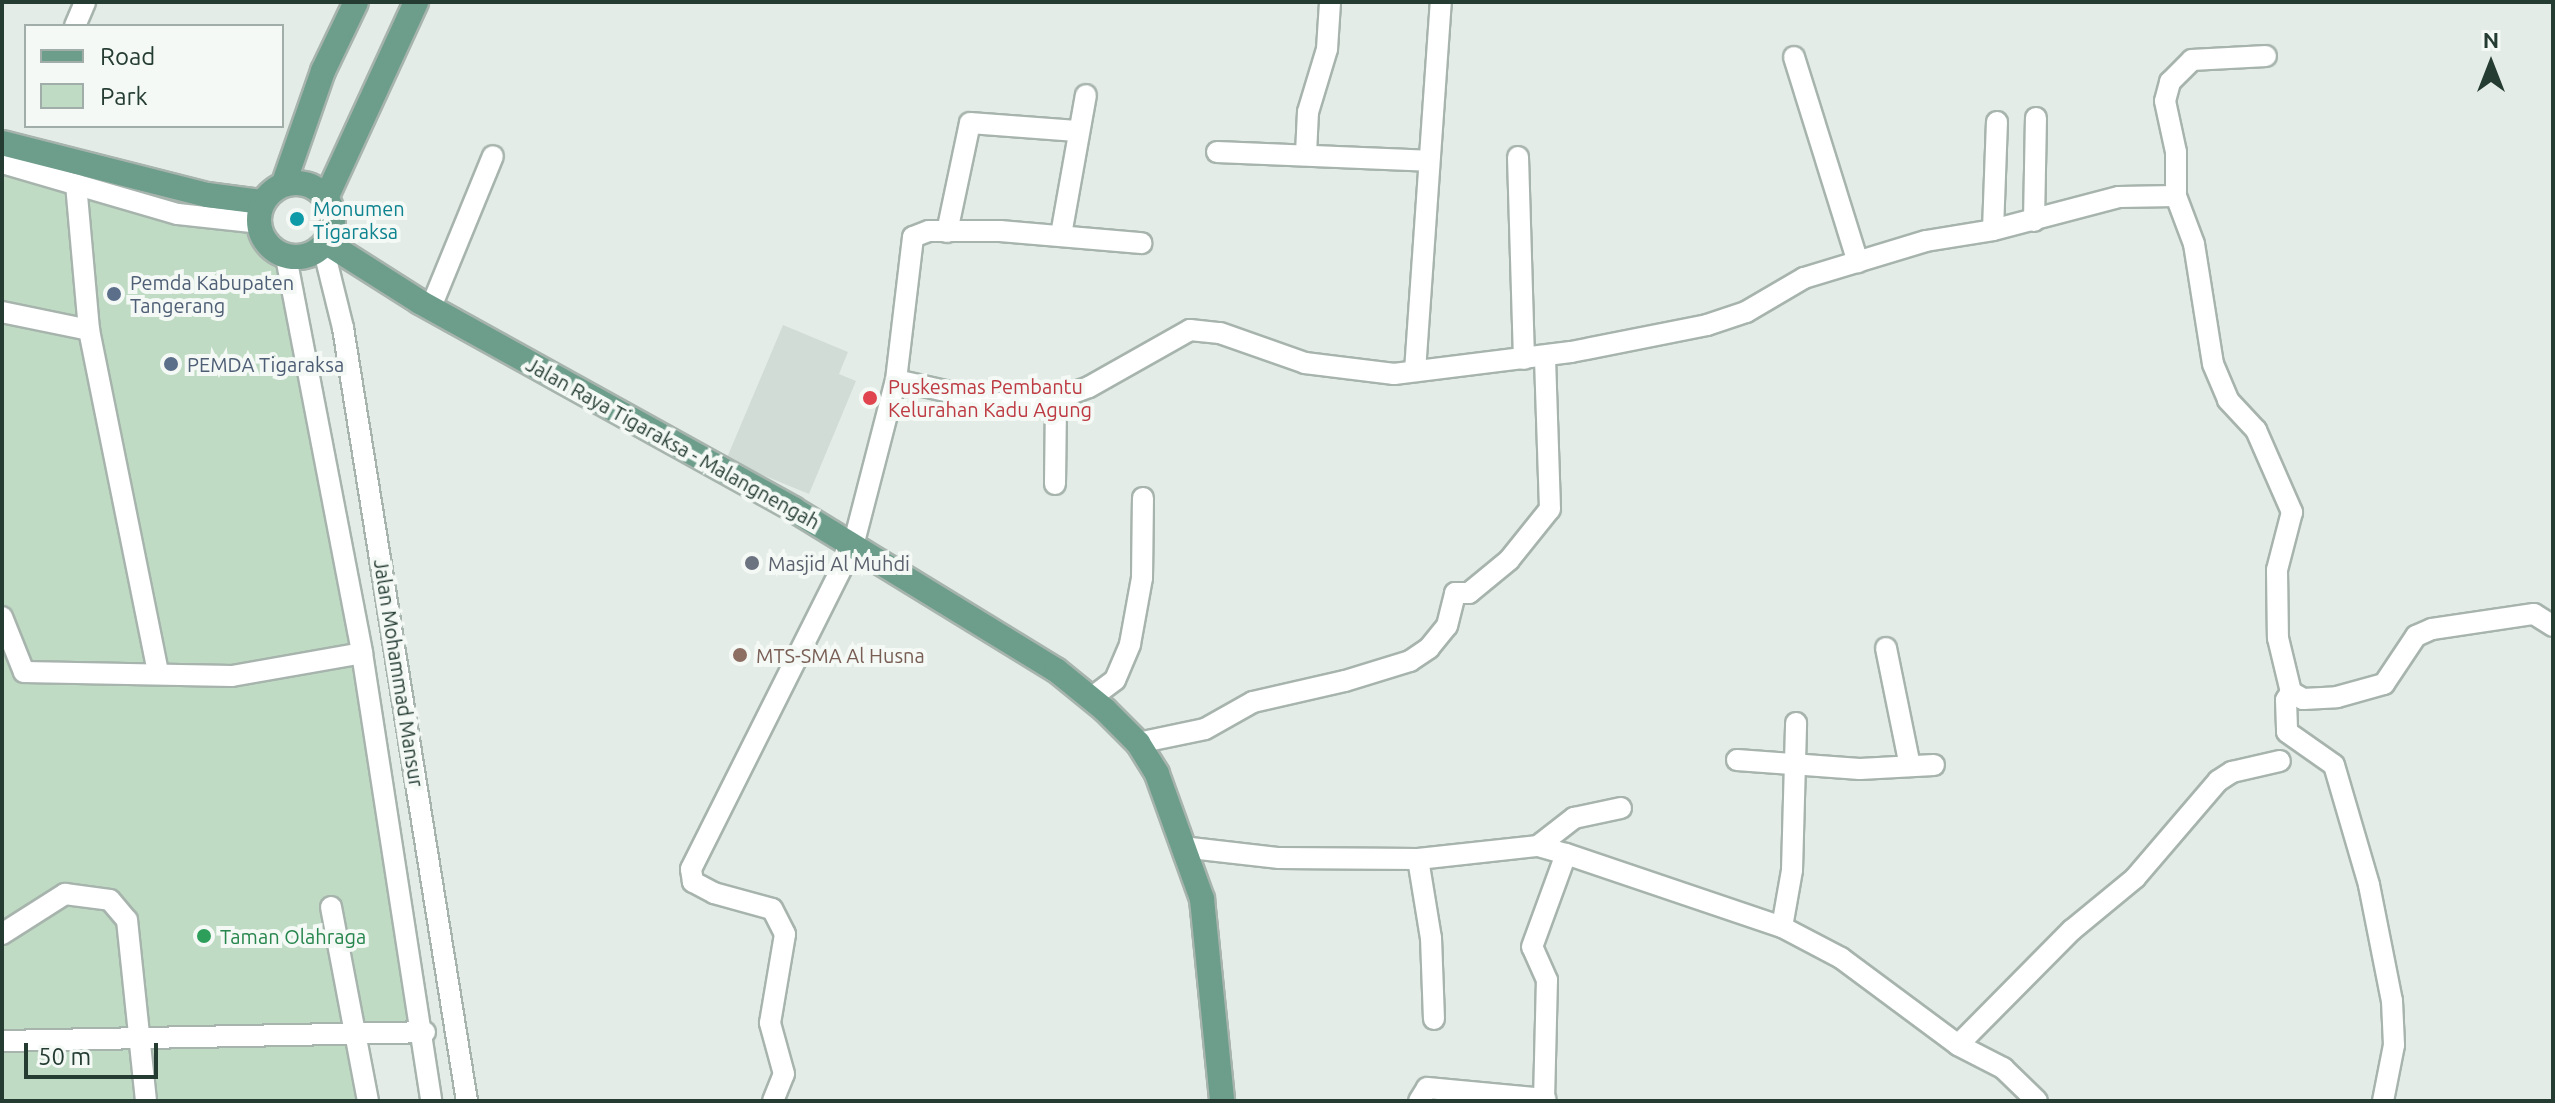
<!DOCTYPE html>
<html>
<head>
<meta charset="utf-8">
<style>
	body { margin:0 }
	#map { position:relative; width:2555px; height:1103px; overflow:hidden; background:#e4ece7; font-family:Ubuntu,sans-serif }
	div>[style] { position:absolute }
	.built>* { inset:0; background:#d2dcd6 }
	.green>* { inset:0; background:#bfdbc3 }
	.roads { filter:drop-shadow(2px 0 #a7b4ad) drop-shadow(-2px 0 #a7b4ad) drop-shadow(0 2px #a7b4ad) drop-shadow(0 -2px #a7b4ad) }
	.minor>* { height:20px; margin:-10px; padding:0 10px; transform-origin:10px; border-radius:10px; background:#fff }
	.major>* { height:24px; margin:-12px; padding:0 12px; transform-origin:12px; border-radius:12px; background:#6d9d8b }
	.major>.ring { margin:-12px; padding:0; box-sizing:content-box; background:none; border:24px solid #6d9d8b; border-radius:50% }
	.dots>* { width:22px; height:22px; translate:-50% -50%; box-sizing:border-box; border:4px solid #f4f9f6; border-radius:50% }
	span { translate:-50% -50%; white-space:nowrap; text-align:center; line-height:1.15; -webkit-text-stroke:8px #f4f9f6; paint-order:stroke }
	.culture-label { font-size:20px; color:#0d838f }
	.left { translate:0 -50%; text-align:left }
	.service-label { font-size:20px; color:#4e5e75 }
	.health-label { font-size:20px; color:#be3a42 }
	.street-label { font-size:20px; color:#253c33 }
	.worship-label { font-size:20px; color:#5b616d }
	.education-label { font-size:20px; color:#785e54 }
	.leisure-label { font-size:20px; color:#27864d }
	.frame { position:absolute; inset:0; border:4px solid #253c33; pointer-events:none }
	.legend { position:absolute; left:24px; top:24px; width:260px; height:104px; box-sizing:border-box; background:#f4f9f6; border:2px solid #a1ada8; margin:0; padding:10px 14px; list-style:none; font-size:24px; color:#253c33 }
	.legend li { display:flex; align-items:center; gap:16px; height:40px }
	.legend b { width:40px; border:2px solid #a1ada8 }
	.north { position:absolute; left:2451px; top:24px; width:80px; height:80px; -webkit-text-stroke:6px #f4f9f6; paint-order:stroke; rotate:0deg; font-size:22px; font-weight:700; line-height:32px; text-align:center; color:#253c33 }
	.north::after { content:''; display:block; margin:auto; width:28px; height:36px; background:#253c33; clip-path:polygon(50% 0,100% 100%,50% 72%,0 100%) }
	.scale { position:absolute; left:24px; top:1043px; width:134px; height:36px; box-sizing:border-box; border:4px solid #253c33; border-top:0; padding-left:10px; font-size:24px; line-height:28px; white-space:nowrap; color:#253c33; -webkit-text-stroke:6px #f4f9f6; paint-order:stroke }
</style>
</head>
<body>
<div id="map">
	<div class="built">
		<div style="clip-path:polygon(783px 325px,848px 352px,839px 374px,856px 381px,809px 494px,726px 460px)"></div>
	</div>
	<div class="green">
		<div style="clip-path:polygon(2px 163px,259px 223px,273px 250px,286px 257px,425px 1032px,356px 1032px,367px 1101px,2px 1101px)"></div>
	</div>
	<div class="roads">
		<div class="minor">
			<div style="left:75px;top:26px;width:26px;rotate:-67deg"></div>
			<div style="left:1794px;top:57px;width:215px;rotate:72.7deg"></div>
			<div style="left:1217px;top:152px;width:211px;rotate:2.4deg"></div>
			<div style="left:1306px;top:154px;width:42px;rotate:-87.3deg"></div>
			<div style="left:1308px;top:112px;width:66px;rotate:-73.2deg"></div>
			<div style="left:1327px;top:49px;width:47px;rotate:-86.3deg"></div>
			<div style="left:1518px;top:157px;width:202px;rotate:88.3deg"></div>
			<div style="left:2px;top:163px;width:183px;rotate:16.2deg"></div>
			<div style="left:178px;top:214px;width:81px;rotate:6.3deg"></div>
			<div style="left:76px;top:184px;width:147px;rotate:84.9deg"></div>
			<div style="left:89px;top:330px;width:350px;rotate:78.6deg"></div>
			<div style="left:2176px;top:196px;width:51px;rotate:69.4deg"></div>
			<div style="left:2194px;top:244px;width:121px;rotate:81deg"></div>
			<div style="left:2213px;top:364px;width:39px;rotate:67deg"></div>
			<div style="left:2228px;top:400px;width:41px;rotate:47deg"></div>
			<div style="left:2256px;top:430px;width:90px;rotate:66.3deg"></div>
			<div style="left:2292px;top:512px;width:60px;rotate:104.5deg"></div>
			<div style="left:2277px;top:570px;width:68px;rotate:89.2deg"></div>
			<div style="left:2278px;top:638px;width:56px;rotate:76.5deg"></div>
			<div style="left:2291px;top:692px;width:14px;rotate:30deg"></div>
			<div style="left:2303px;top:699px;width:34px;rotate:-3deg"></div>
			<div style="left:2337px;top:697px;width:49px;rotate:-15.5deg"></div>
			<div style="left:2384px;top:684px;width:58px;rotate:-56.3deg"></div>
			<div style="left:2416px;top:636px;width:17px;rotate:-24deg"></div>
			<div style="left:2432px;top:629px;width:103px;rotate:-8.4deg"></div>
			<div style="left:2534px;top:614px;width:22px;rotate:32deg"></div>
			<div style="left:2034px;top:221px;width:103px;rotate:-88.9deg"></div>
			<div style="left:1993px;top:230px;width:108px;rotate:-87.9deg"></div>
			<div style="left:947px;top:232px;width:111px;rotate:-78.1deg"></div>
			<div style="left:970px;top:123px;width:107px;rotate:4.3deg"></div>
			<div style="left:1061px;top:235px;width:142px;rotate:-79.9deg"></div>
			<div style="left:323px;top:247px;width:83px;rotate:76.1deg"></div>
			<div style="left:343px;top:328px;width:783px;rotate:80.89deg"></div>
			<div style="left:286px;top:257px;width:403px;rotate:79.1deg"></div>
			<div style="left:362px;top:653px;width:453px;rotate:81.2deg"></div>
			<div style="left:431px;top:307px;width:163px;rotate:-67.7deg"></div>
			<div style="left:2px;top:312px;width:89px;rotate:11.7deg"></div>
			<div style="left:1415px;top:371px;width:370px;rotate:-86deg"></div>
			<div style="left:896px;top:380px;width:115px;rotate:12.6deg"></div>
			<div style="left:1008px;top:405px;width:32px"></div>
			<div style="left:1040px;top:405px;width:52px;rotate:-20.2deg"></div>
			<div style="left:1089px;top:387px;width:116px;rotate:-29.4deg"></div>
			<div style="left:1190px;top:330px;width:30px;rotate:6deg"></div>
			<div style="left:1220px;top:333px;width:90px;rotate:19.4deg"></div>
			<div style="left:1305px;top:363px;width:90px;rotate:7deg"></div>
			<div style="left:1394px;top:374px;width:178px;rotate:-7.1deg"></div>
			<div style="left:1571px;top:352px;width:139px;rotate:-11.2deg"></div>
			<div style="left:1707px;top:325px;width:41px;rotate:-18.4deg"></div>
			<div style="left:1746px;top:312px;width:67px;rotate:-30.4deg"></div>
			<div style="left:1804px;top:278px;width:127px;rotate:-16.9deg"></div>
			<div style="left:1926px;top:241px;width:68px;rotate:-9.3deg"></div>
			<div style="left:1993px;top:230px;width:130px;rotate:-14.7deg"></div>
			<div style="left:2119px;top:197px;width:57px;rotate:-1deg"></div>
			<div style="left:2176px;top:196px;width:44px;rotate:-90deg"></div>
			<div style="left:2176px;top:152px;width:52px;rotate:-102.2deg"></div>
			<div style="left:2165px;top:101px;width:20px;rotate:-75deg"></div>
			<div style="left:2170px;top:82px;width:31px;rotate:-45deg"></div>
			<div style="left:2192px;top:60px;width:74px;rotate:-3.1deg"></div>
			<div style="left:1055px;top:484px;width:82px;rotate:-89.3deg"></div>
			<div style="left:2px;top:617px;width:59px;rotate:68.2deg"></div>
			<div style="left:24px;top:672px;width:208px;rotate:1.1deg"></div>
			<div style="left:232px;top:676px;width:132px;rotate:-10deg"></div>
			<div style="left:1886px;top:648px;width:120px;rotate:78.5deg"></div>
			<div style="left:2291px;top:692px;width:9px;rotate:122deg"></div>
			<div style="left:2286px;top:700px;width:32px;rotate:88deg"></div>
			<div style="left:2287px;top:732px;width:57px;rotate:35.1deg"></div>
			<div style="left:2334px;top:765px;width:125px;rotate:73.7deg"></div>
			<div style="left:2369px;top:885px;width:118px;rotate:78.8deg"></div>
			<div style="left:2392px;top:1001px;width:44px;rotate:87.4deg"></div>
			<div style="left:2394px;top:1045px;width:57px;rotate:101.1deg"></div>
			<div style="left:1091px;top:698px;width:30px;rotate:-37deg"></div>
			<div style="left:1115px;top:680px;width:39px;rotate:-67deg"></div>
			<div style="left:1130px;top:644px;width:67px;rotate:-79.7deg"></div>
			<div style="left:1142px;top:578px;width:80px;rotate:-89.3deg"></div>
			<div style="left:1138px;top:743px;width:68px;rotate:-11.8deg"></div>
			<div style="left:1205px;top:729px;width:55px;rotate:-29.4deg"></div>
			<div style="left:1253px;top:702px;width:94px;rotate:-12.9deg"></div>
			<div style="left:1345px;top:681px;width:68px;rotate:-17.1deg"></div>
			<div style="left:1410px;top:661px;width:23px;rotate:-34deg"></div>
			<div style="left:1429px;top:648px;width:28px;rotate:-51deg"></div>
			<div style="left:1447px;top:626px;width:34px;rotate:-76deg"></div>
			<div style="left:1455px;top:593px;width:14px"></div>
			<div style="left:1469px;top:593px;width:52px;rotate:-39.5deg"></div>
			<div style="left:1509px;top:560px;width:65px;rotate:-51.2deg"></div>
			<div style="left:1550px;top:509px;width:153px;rotate:-91.9deg"></div>
			<div style="left:1737px;top:760px;width:123px;rotate:4.2deg"></div>
			<div style="left:1860px;top:769px;width:74px;rotate:-3.1deg"></div>
			<div style="left:1538px;top:846px;width:46px;rotate:-37.9deg"></div>
			<div style="left:1574px;top:818px;width:48px;rotate:-12deg"></div>
			<div style="left:1182px;top:847px;width:98px;rotate:6.5deg"></div>
			<div style="left:1279px;top:858px;width:139px;rotate:0.4deg"></div>
			<div style="left:1418px;top:859px;width:121px;rotate:-6.2deg"></div>
			<div style="left:1538px;top:846px;width:29px;rotate:16deg"></div>
			<div style="left:1566px;top:854px;width:228px;rotate:18.7deg"></div>
			<div style="left:1782px;top:927px;width:67px;rotate:27.7deg"></div>
			<div style="left:1841px;top:958px;width:146px;rotate:36.6deg"></div>
			<div style="left:1958px;top:1045px;width:51px;rotate:27.1deg"></div>
			<div style="left:2003px;top:1068px;width:47px;rotate:44.1deg"></div>
			<div style="left:1418px;top:859px;width:80px;rotate:80.7deg"></div>
			<div style="left:1431px;top:938px;width:81px;rotate:87.9deg"></div>
			<div style="left:331px;top:907px;width:197px;rotate:79.2deg"></div>
			<div style="left:1782px;top:927px;width:58px;rotate:-80deg"></div>
			<div style="left:1792px;top:870px;width:147px;rotate:-88.4deg"></div>
			<div style="left:2px;top:934px;width:75px;rotate:-32.4deg"></div>
			<div style="left:65px;top:894px;width:45px;rotate:7.6deg"></div>
			<div style="left:110px;top:900px;width:26px;rotate:50deg"></div>
			<div style="left:127px;top:920px;width:182px;rotate:84deg"></div>
			<div style="left:2px;top:1041px;width:423px;rotate:-1.2deg"></div>
			<div style="left:1958px;top:1045px;width:162px;rotate:-45.3deg"></div>
			<div style="left:2072px;top:930px;width:82px;rotate:-39.5deg"></div>
			<div style="left:2135px;top:878px;width:128px;rotate:-49.4deg"></div>
			<div style="left:2218px;top:781px;width:17px;rotate:-33deg"></div>
			<div style="left:2232px;top:772px;width:49px;rotate:-12.9deg"></div>
			<div style="left:773px;top:1101px;width:29px;rotate:-68deg"></div>
			<div style="left:784px;top:1074px;width:53px;rotate:-105.4deg"></div>
			<div style="left:770px;top:1023px;width:90px;rotate:-80.4deg"></div>
			<div style="left:785px;top:934px;width:28px;rotate:-117deg"></div>
			<div style="left:772px;top:909px;width:60px;rotate:-164.6deg"></div>
			<div style="left:714px;top:893px;width:24px;rotate:-152deg"></div>
			<div style="left:693px;top:882px;width:13px;rotate:-99deg"></div>
			<div style="left:691px;top:869px;width:361px;rotate:-63.4deg"></div>
			<div style="left:853px;top:546px;width:171px;rotate:-75.5deg"></div>
			<div style="left:896px;top:380px;width:144px;rotate:-83.2deg"></div>
			<div style="left:913px;top:237px;width:17px;rotate:-21deg"></div>
			<div style="left:929px;top:231px;width:71px"></div>
			<div style="left:1000px;top:231px;width:142px;rotate:4.9deg"></div>
			<div style="left:1419px;top:1101px;width:15px;rotate:-58deg"></div>
			<div style="left:1427px;top:1088px;width:119px;rotate:5.3deg"></div>
			<div style="left:1544px;top:1101px;width:121px;rotate:-88.6deg"></div>
			<div style="left:1547px;top:980px;width:36px;rotate:-114deg"></div>
			<div style="left:1532px;top:947px;width:99px;rotate:-69.9deg"></div>
		</div>
		<div class="major">
			<div style="left:2px;top:143px;width:211px;rotate:14.2deg"></div>
			<div style="left:207px;top:195px;width:54px;rotate:7.4deg"></div>
			<div class="ring" style="left:259px;top:183px;width:50px;height:50px"></div>
			<div style="left:284px;top:183px;width:119px;rotate:-70.8deg"></div>
			<div style="left:323px;top:71px;width:76px;rotate:-64.4deg"></div>
			<div style="left:326px;top:198px;width:216px;rotate:-65.3deg"></div>
			<div style="left:327px;top:243px;width:110px;rotate:32.4deg"></div>
			<div style="left:420px;top:302px;width:427px;rotate:29deg"></div>
			<div style="left:793px;top:509px;width:308px;rotate:31.5deg"></div>
			<div style="left:1056px;top:670px;width:63px;rotate:39.2deg"></div>
			<div style="left:1105px;top:710px;width:47px;rotate:45deg"></div>
			<div style="left:1138px;top:743px;width:36px;rotate:58deg"></div>
			<div style="left:1157px;top:774px;width:133px;rotate:70.2deg"></div>
			<div style="left:1202px;top:899px;width:203px;rotate:84.3deg"></div>
		</div>
	</div>
	<div class="dots">
		<div style="left:297px;top:219px;background:#0f9aa8"></div>
		<div style="left:114px;top:294px;background:#5c6f8a"></div>
		<div style="left:171px;top:364px;background:#5c6f8a"></div>
		<div style="left:870px;top:398px;background:#e0444e"></div>
		<div style="left:752px;top:563px;background:#6b7280"></div>
		<div style="left:740px;top:655px;background:#8d6e63"></div>
		<div style="left:204px;top:936px;background:#2e9e5b"></div>
	</div>
	<div class="culture-label">
		<span class="left" style="left:313px;top:220px">Monumen<br>Tigaraksa</span>
	</div>
	<div class="service-label">
		<span class="left" style="left:130px;top:294px">Pemda Kabupaten<br>Tangerang</span>
		<span class="left" style="left:187px;top:364px">PEMDA Tigaraksa</span>
	</div>
	<div class="health-label">
		<span class="left" style="left:888px;top:398px">Puskesmas Pembantu<br>Kelurahan Kadu Agung</span>
	</div>
	<div class="street-label">
		<span style="left:673px;top:443px;rotate:29deg">Jalan Raya Tigaraksa - Malangnengah</span>
		<span style="left:399px;top:673px;rotate:81deg">Jalan Mohammad Mansur</span>
	</div>
	<div class="worship-label">
		<span class="left" style="left:768px;top:563px">Masjid Al Muhdi</span>
	</div>
	<div class="education-label">
		<span class="left" style="left:756px;top:655px">MTS-SMA Al Husna</span>
	</div>
	<div class="leisure-label">
		<span class="left" style="left:220px;top:936px">Taman Olahraga</span>
	</div>
	<div class="frame"></div>
	<ul class="legend">
	<li><b style="height:10px;background:#6d9d8b"></b>Road</li>
	<li><b style="height:22px;background:#bfdbc3"></b>Park</li>
	</ul>
	<div class="north">N</div>
	<div class="scale">50 m</div>
</div>
</body>
</html>
